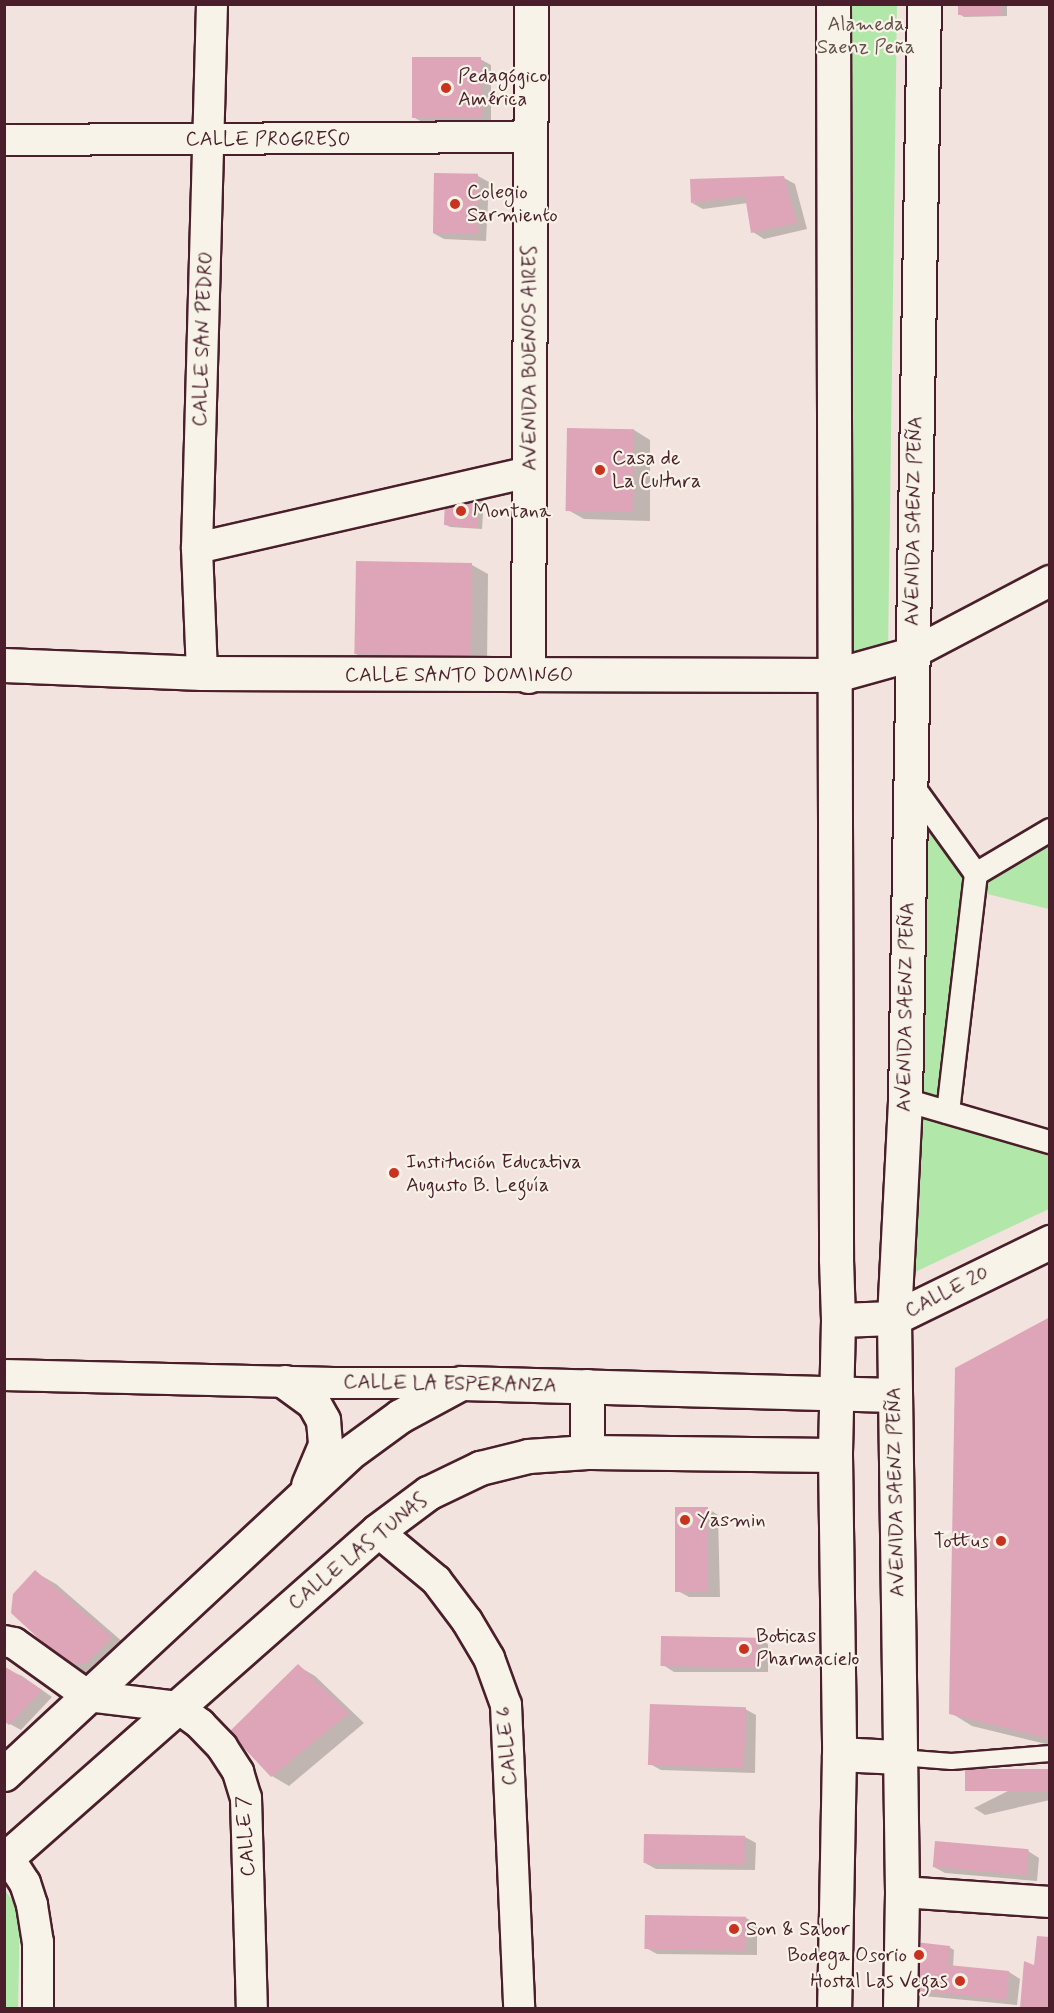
<!DOCTYPE html>
<html>
<head>
<meta charset="utf-8">
<style>
	body { margin:0 }
	#map { position:relative; width:1054px; height:2013px; overflow:hidden; background:#f2e3de; font-family:Mynerve,sans-serif }
	div>[style] { position:absolute }
	.green>* { inset:0; background:#b1e7a9 }
	.shadow>* { inset:0; background:#0003 }
	.building>* { inset:0; background:#dda5b7; transform-origin:0 0 }
	.roads { filter:drop-shadow(2px 0 #4a1f2b) drop-shadow(-2px 0 #4a1f2b) drop-shadow(0 2px #4a1f2b) drop-shadow(0 -2px #4a1f2b) }
	.service>* { height:15px; margin:-7.5px; padding:0 7.5px; transform-origin:7.5px; border-radius:7.5px; background:#f7f3e8 }
	.pedestrian>* { height:22px; margin:-11px; padding:0 11px; transform-origin:11px; border-radius:11px; background:#f7f3e8 }
	.minor>* { height:30px; margin:-15px; padding:0 15px; transform-origin:15px; border-radius:15px; background:#f7f3e8 }
	.tertiary>* { height:33px; margin:-16.5px; padding:0 16.5px; transform-origin:16.5px; border-radius:16.5px; background:#f7f3e8 }
	.secondary>* { height:33px; margin:-16.5px; padding:0 16.5px; transform-origin:16.5px; border-radius:16.5px; background:#f7f3e8 }
	.dots>* { width:16px; height:16px; translate:-50% -50%; box-sizing:border-box; border:3px solid #f7f3e8; border-radius:50% }
	span { translate:-50% -50%; white-space:nowrap; text-align:center; line-height:1.15; -webkit-text-stroke:4.5px #f7f3e8; paint-order:stroke }
	.park-label { font-size:20px; color:#64514a }
	.poi-label { font-size:20px; color:#4a1f2b }
	.left { translate:0 -50%; text-align:left }
	.right { translate:-100% -50%; text-align:right }
	.street-label { font-size:20px; color:#4a1f2b }
	.frame { position:absolute; inset:0; border:6px solid #4a1f2b; pointer-events:none }
</style>
</head>
<body>
<div id="map">
	<div class="green">
		<div style="clip-path:polygon(833px 5px,897px 5px,888px 652px,846px 661px)"></div>
		<div style="clip-path:polygon(918px 809px,970px 876px,943px 1105px,911px 1098px)"></div>
		<div style="clip-path:polygon(1049px 832px,1049px 909px,979px 892px,992px 871px)"></div>
		<div style="clip-path:polygon(909px 1113px,1049px 1153px,1049px 1209px,915px 1272px,906px 1266px)"></div>
		<div style="clip-path:polygon(4px 1889px,20px 1911px,18px 2008px,5px 2008px)"></div>
	</div>
	<div class="shadow">
		<div style="clip-path:polygon(959px 4px,1007px 4px,1007px 16px,964px 17px,959px 14px)"></div>
		<div style="clip-path:polygon(480px 59px,491px 65px,491px 124px,424px 123px,413px 117px)"></div>
		<div style="clip-path:polygon(478px 176px,489px 182px,486px 241px,444px 239px,433px 233px)"></div>
		<div style="clip-path:polygon(784px 178px,795px 184px,807px 229px,764px 239px,753px 232px,748px 203px,703px 209px,692px 203px)"></div>
		<div style="clip-path:polygon(634px 430px,650px 440px,650px 521px,584px 519px,568px 510px)"></div>
		<div style="clip-path:polygon(479px 495px,484px 498px,482px 529px,450px 527px,445px 524px)"></div>
		<div style="clip-path:polygon(472px 565px,488px 574px,487px 665px,373px 663px,356px 654px)"></div>
		<div style="clip-path:polygon(1050px 1318px,1050px 1745px,972px 1726px,951px 1713px)"></div>
		<div style="clip-path:polygon(707px 1508px,718px 1515px,720px 1597px,689px 1597px,678px 1591px)"></div>
		<div style="clip-path:polygon(35px 1572px,56px 1584px,132px 1650px,87px 1674px,66px 1661px)"></div>
		<div style="clip-path:polygon(757px 1638px,768px 1644px,768px 1672px,674px 1672px,663px 1665px)"></div>
		<div style="clip-path:polygon(298px 1666px,315px 1676px,364px 1723px,289px 1786px,272px 1776px,231px 1732px)"></div>
		<div style="clip-path:polygon(4px 1668px,22px 1676px,52px 1697px,21px 1730px,10px 1724px)"></div>
		<div style="clip-path:polygon(745px 1709px,756px 1715px,755px 1773px,661px 1770px,650px 1764px)"></div>
		<div style="clip-path:polygon(1050px 1770px,1050px 1800px,985px 1815px,974px 1808px)"></div>
		<div style="clip-path:polygon(745px 1837px,756px 1843px,755px 1870px,656px 1869px,645px 1863px)"></div>
		<div style="clip-path:polygon(1028px 1851px,1039px 1858px,1037px 1881px,945px 1873px,934px 1867px)"></div>
		<div style="clip-path:polygon(746px 1918px,757px 1924px,757px 1955px,657px 1954px,646px 1948px)"></div>
		<div style="clip-path:polygon(949px 1947px,954px 1950px,953px 1967px,1009px 1972px,1020px 1979px,1017px 2005px,924px 1996px,913px 1990px)"></div>
	</div>
	<div class="building">
		<div style="left:958px;top:4px;width:44px;height:11px"></div>
		<div style="left:412px;top:57px;width:69px;height:61px"></div>
		<div style="left:434px;top:173px;width:44px;height:60px;rotate:1deg"></div>
		<div style="clip-path:polygon(784px 176px,797px 223px,751px 233px,745px 196px,691px 203px,690px 179px)"></div>
		<div style="left:567px;top:428px;width:67px;height:83px;rotate:1deg"></div>
		<div style="clip-path:polygon(479px 494px,477px 528px,444px 525px,445px 498px)"></div>
		<div style="left:356px;top:561px;width:116px;height:93px;rotate:1deg"></div>
		<div style="clip-path:polygon(1050px 1317px,1050px 1739px,949px 1714px,955px 1368px)"></div>
		<div style="left:675px;top:1507px;width:33px;height:85px"></div>
		<div style="clip-path:polygon(35px 1570px,112px 1637px,86px 1664px,65px 1663px,11px 1613px,13px 1594px)"></div>
		<div style="left:661px;top:1636px;width:97px;height:30px;rotate:1deg"></div>
		<div style="clip-path:polygon(298px 1664px,349px 1713px,271px 1777px,229px 1732px)"></div>
		<div style="clip-path:polygon(4px 1666px,42px 1690px,9px 1725px,4px 1721px)"></div>
		<div style="left:650px;top:1704px;width:96px;height:61px;rotate:2deg"></div>
		<div style="left:1050px;top:1769px;width:22px;height:85px;rotate:90deg"></div>
		<div style="left:644px;top:1834px;width:101px;height:29px;rotate:1deg"></div>
		<div style="left:935px;top:1841px;width:94px;height:26px;rotate:5deg"></div>
		<div style="left:645px;top:1915px;width:101px;height:34px;rotate:1deg"></div>
		<div style="clip-path:polygon(1037px 1936px,1050px 1937px,1050px 2008px,1020px 2008px,1024px 1961px,1034px 1965px)"></div>
		<div style="clip-path:polygon(915px 1942px,950px 1946px,948px 1965px,1009px 1971px,1006px 2000px,911px 1990px)"></div>
	</div>
	<div class="roads">
		<div class="service">
			<div style="left:899px;top:1757px;width:52px;rotate:4.4deg"></div>
			<div style="left:951px;top:1761px;width:99px;rotate:-4.6deg"></div>
		</div>
		<div class="pedestrian">
			<div style="left:909px;top:781px;width:115px;rotate:54.2deg"></div>
			<div style="left:976px;top:874px;width:86px;rotate:-30.7deg"></div>
			<div style="left:905px;top:1100px;width:151px;rotate:16.2deg"></div>
			<div style="left:948px;top:1112px;width:240px;rotate:-83.3deg"></div>
		</div>
		<div class="minor">
			<div style="left:4px;top:140px;width:527px;rotate:-0.33deg"></div>
			<div style="left:197px;top:548px;width:341px;rotate:-12.9deg"></div>
			<div style="left:911px;top:654px;width:157px;rotate:-27.7deg"></div>
			<div style="left:202px;top:673px;width:125px;rotate:-92.3deg"></div>
			<div style="left:197px;top:548px;width:544px;rotate:-88.42deg"></div>
			<div style="left:4px;top:1375px;width:330px;rotate:1.4deg"></div>
			<div style="left:334px;top:1383px;width:127px"></div>
			<div style="left:377px;top:1531px;width:77px;rotate:39.7deg"></div>
			<div style="left:436px;top:1580px;width:51px;rotate:52.9deg"></div>
			<div style="left:467px;top:1621px;width:43px;rotate:59.3deg"></div>
			<div style="left:489px;top:1658px;width:50px;rotate:70.1deg"></div>
			<div style="left:506px;top:1705px;width:303px;rotate:87.5deg"></div>
			<div style="left:4px;top:1641px;width:10px;rotate:11deg"></div>
			<div style="left:14px;top:1643px;width:91px;rotate:35.6deg"></div>
			<div style="left:88px;top:1696px;width:90px;rotate:7deg"></div>
			<div style="left:177px;top:1707px;width:29px;rotate:36deg"></div>
			<div style="left:200px;top:1724px;width:32px;rotate:46deg"></div>
			<div style="left:222px;top:1747px;width:30px;rotate:57deg"></div>
			<div style="left:238px;top:1772px;width:27px;rotate:73deg"></div>
			<div style="left:246px;top:1798px;width:210px;rotate:88.4deg"></div>
			<div style="left:8px;top:1857px;width:31px;rotate:57deg"></div>
			<div style="left:25px;top:1883px;width:23px;rotate:72deg"></div>
			<div style="left:32px;top:1905px;width:37px;rotate:81deg"></div>
			<div style="left:38px;top:1942px;width:66px;rotate:90deg"></div>
			<div style="left:902px;top:1892px;width:148px;rotate:3.9deg"></div>
		</div>
		<div class="tertiary">
			<div style="left:838px;top:1320px;width:56px;rotate:-2deg"></div>
			<div style="left:894px;top:1318px;width:174px;rotate:-26deg"></div>
			<div style="left:285px;top:1382px;width:34px;rotate:36deg"></div>
			<div style="left:313px;top:1402px;width:21px;rotate:61deg"></div>
			<div style="left:323px;top:1420px;width:25px;rotate:85deg"></div>
			<div style="left:325px;top:1445px;width:43px;rotate:113deg"></div>
			<div style="left:587px;top:1386px;width:66px;rotate:90deg"></div>
			<div style="left:4px;top:1774px;width:470px;rotate:-42.9deg"></div>
			<div style="left:348px;top:1454px;width:64px;rotate:-36.2deg"></div>
			<div style="left:400px;top:1416px;width:69px;rotate:-28.4deg"></div>
			<div style="left:461px;top:1383px;width:434px;rotate:1.6deg"></div>
			<div style="left:4px;top:1860px;width:497px;rotate:-41.4deg"></div>
			<div style="left:377px;top:1531px;width:64px;rotate:-36.7deg"></div>
			<div style="left:428px;top:1493px;width:58px;rotate:-25.7deg"></div>
			<div style="left:480px;top:1468px;width:49px;rotate:-14deg"></div>
			<div style="left:528px;top:1456px;width:59px;rotate:-3.9deg"></div>
			<div style="left:587px;top:1452px;width:248px;rotate:0.7deg"></div>
		</div>
		<div class="secondary">
			<div style="left:833px;top:4px;width:1255px;rotate:89.86deg"></div>
			<div style="left:836px;top:1259px;width:61px;rotate:88.1deg"></div>
			<div style="left:838px;top:1320px;width:135px;rotate:91.3deg"></div>
			<div style="left:835px;top:1455px;width:299px;rotate:89.2deg"></div>
			<div style="left:839px;top:1754px;width:254px;rotate:91.1deg"></div>
			<div style="left:4px;top:665px;width:198px;rotate:2.3deg"></div>
			<div style="left:202px;top:673px;width:634px;rotate:0.18deg"></div>
			<div style="left:836px;top:675px;width:78px;rotate:-15.6deg"></div>
			<div style="left:528px;top:676px;width:672px;rotate:-89.74deg"></div>
			<div style="left:839px;top:1754px;width:60px;rotate:2.9deg"></div>
			<div style="left:900px;top:2008px;width:116px;rotate:-89deg"></div>
			<div style="left:902px;top:1892px;width:574px;rotate:-90.8deg"></div>
			<div style="left:894px;top:1318px;width:218px;rotate:-87.1deg"></div>
			<div style="left:905px;top:1100px;width:1096px;rotate:-89.01deg"></div>
		</div>
	</div>
	<div class="dots">
		<div style="left:446px;top:88px;background:#c8321e"></div>
		<div style="left:455px;top:204px;background:#c8321e"></div>
		<div style="left:600px;top:470px;background:#c8321e"></div>
		<div style="left:461px;top:511px;background:#c8321e"></div>
		<div style="left:394px;top:1173px;background:#c8321e"></div>
		<div style="left:685px;top:1520px;background:#c8321e"></div>
		<div style="left:1001px;top:1541px;background:#c8321e"></div>
		<div style="left:744px;top:1649px;background:#c8321e"></div>
		<div style="left:734px;top:1929px;background:#c8321e"></div>
		<div style="left:919px;top:1955px;background:#c8321e"></div>
		<div style="left:960px;top:1981px;background:#c8321e"></div>
	</div>
	<div class="park-label">
		<span style="left:866px;top:36px">Alameda<br>Saenz Peña</span>
	</div>
	<div class="poi-label">
		<span class="left" style="left:458px;top:88px">Pedagógico<br>América</span>
		<span class="left" style="left:467px;top:204px">Colegio<br>Sarmiento</span>
		<span class="left" style="left:612px;top:470px">Casa de<br>La Cultura</span>
		<span class="left" style="left:473px;top:511px">Montana</span>
		<span class="left" style="left:406px;top:1174px">Institución Educativa<br>Augusto B. Leguía</span>
		<span class="left" style="left:697px;top:1520px">Yasmin</span>
		<span class="right" style="left:989px;top:1541px">Tottus</span>
		<span class="left" style="left:756px;top:1648px">Boticas<br>Pharmacielo</span>
		<span class="left" style="left:746px;top:1929px">Son &amp; Sabor</span>
		<span class="right" style="left:907px;top:1955px">Bodega Osorio</span>
		<span class="right" style="left:948px;top:1981px">Hostal Las Vegas</span>
	</div>
	<div class="street-label">
		<span style="left:268px;top:139px">CALLE PROGRESO</span>
		<span style="left:203px;top:339px;rotate:-88deg">CALLE SAN PEDRO</span>
		<span style="left:530px;top:358px;rotate:-90deg">AVENIDA BUENOS AIRES</span>
		<span style="left:914px;top:521px;rotate:-89deg">AVENIDA SAENZ PEÑA</span>
		<span style="left:459px;top:675px">CALLE SANTO DOMINGO</span>
		<span style="left:906px;top:1007px;rotate:-89deg">AVENIDA SAENZ PEÑA</span>
		<span style="left:947px;top:1292px;rotate:-27deg">CALLE 20</span>
		<span style="left:450px;top:1384px;rotate:1deg">CALLE LA ESPERANZA</span>
		<span style="left:896px;top:1492px;rotate:-91deg">AVENIDA SAENZ PEÑA</span>
		<span style="left:358px;top:1552px;rotate:-39deg">CALLE LAS TUNAS</span>
		<span style="left:507px;top:1746px;rotate:-95deg">CALLE 6</span>
		<span style="left:246px;top:1836px;rotate:-94deg">CALLE 7</span>
	</div>
	<div class="frame"></div>
</div>
</body>
</html>
